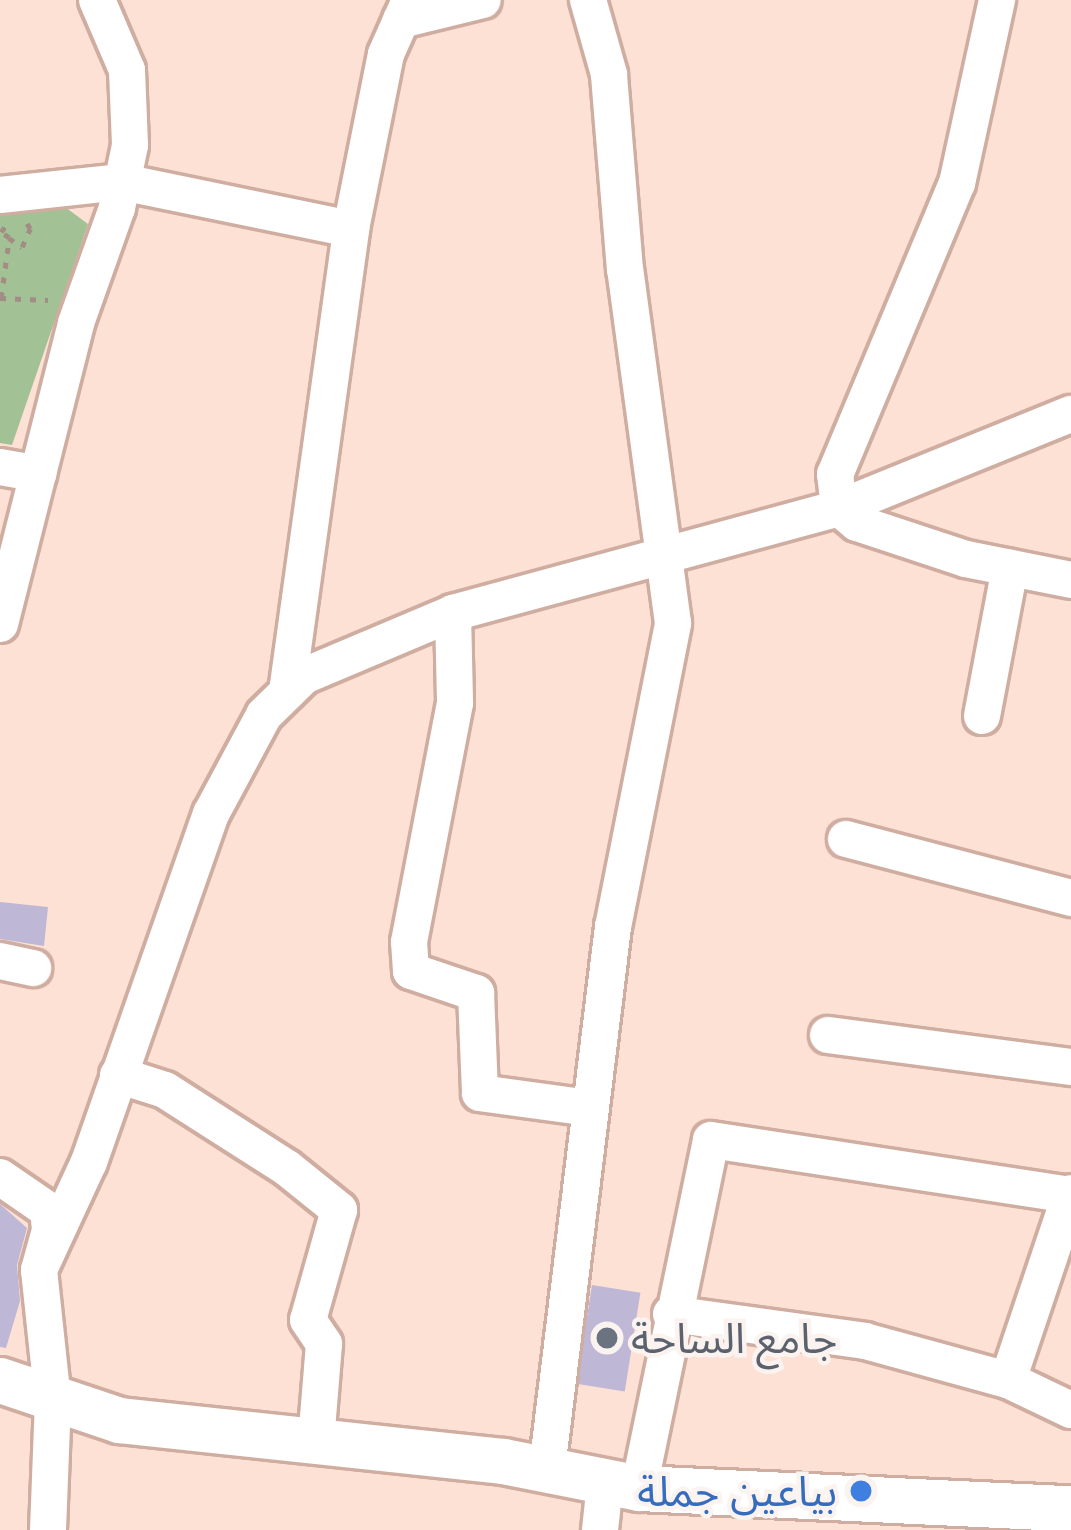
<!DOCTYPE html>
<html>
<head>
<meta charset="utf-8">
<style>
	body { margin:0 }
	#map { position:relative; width:1071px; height:1530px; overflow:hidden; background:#fde1d5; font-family:Montserrat,"Noto Sans Arabic",sans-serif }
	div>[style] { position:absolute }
	.green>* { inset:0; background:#a2c194 }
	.building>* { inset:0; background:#beb7d5; transform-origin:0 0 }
	.path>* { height:4.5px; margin-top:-2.25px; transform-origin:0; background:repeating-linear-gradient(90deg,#a28d84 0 6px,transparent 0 15px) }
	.roads { filter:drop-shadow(3px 0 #cfada0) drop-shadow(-3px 0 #cfada0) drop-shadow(0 3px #cfada0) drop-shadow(0 -3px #cfada0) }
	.minor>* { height:36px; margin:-18px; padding:0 18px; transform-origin:18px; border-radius:18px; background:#fff }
	.major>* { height:45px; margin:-22.5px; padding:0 22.5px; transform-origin:22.5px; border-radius:22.5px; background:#fff }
	.dots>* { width:33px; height:33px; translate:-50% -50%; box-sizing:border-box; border:6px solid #faf3f0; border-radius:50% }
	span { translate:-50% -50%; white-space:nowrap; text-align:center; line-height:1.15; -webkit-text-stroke:9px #faf3f0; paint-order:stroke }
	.worship-label { font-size:42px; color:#5b616d }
	.left { translate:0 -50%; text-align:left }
	.shop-label { font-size:42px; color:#366cbe }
	.right { translate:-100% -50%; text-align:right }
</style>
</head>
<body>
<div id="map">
	<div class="green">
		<div style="clip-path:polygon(61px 204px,88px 224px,12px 445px,0 443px,0 212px)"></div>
	</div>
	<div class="building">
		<div style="clip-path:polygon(0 902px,48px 907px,44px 946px,0 939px)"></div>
		<div style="clip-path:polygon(0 1204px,27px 1228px,17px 1265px,20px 1301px,6px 1348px,0 1347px)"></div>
		<div style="left:592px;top:1285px;width:49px;height:100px;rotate:9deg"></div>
	</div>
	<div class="path">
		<div style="left:9px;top:238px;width:16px;rotate:35deg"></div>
		<div style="left:22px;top:247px;width:20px;rotate:-66deg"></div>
		<div style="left:30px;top:229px;width:8px;rotate:-120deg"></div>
		<div style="left:0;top:298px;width:48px;rotate:2.4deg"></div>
		<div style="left:1px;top:298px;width:61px;rotate:-82.4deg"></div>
		<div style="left:9px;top:238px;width:10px;rotate:-143deg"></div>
		<div style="left:1px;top:232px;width:9px;rotate:-54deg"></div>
	</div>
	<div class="roads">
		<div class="minor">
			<div style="left:997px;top:0;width:187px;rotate:102.3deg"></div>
			<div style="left:957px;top:183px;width:316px;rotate:112.7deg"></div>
			<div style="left:835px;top:474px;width:34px;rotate:83deg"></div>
			<div style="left:839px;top:508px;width:23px;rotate:40deg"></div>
			<div style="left:857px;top:523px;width:115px;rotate:18.3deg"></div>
			<div style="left:966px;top:559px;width:107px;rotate:11.3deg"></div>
			<div style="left:401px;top:20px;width:84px;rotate:-13.7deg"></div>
			<div style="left:0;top:195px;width:123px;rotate:-6.1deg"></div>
			<div style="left:122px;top:182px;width:234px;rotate:11.6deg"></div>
			<div style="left:0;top:467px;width:39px;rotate:10deg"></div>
			<div style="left:453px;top:613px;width:90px;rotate:88.7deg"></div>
			<div style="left:455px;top:703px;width:243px;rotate:100.9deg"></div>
			<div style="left:409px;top:942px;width:29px;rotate:86deg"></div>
			<div style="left:411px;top:971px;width:69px;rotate:18.7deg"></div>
			<div style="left:476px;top:993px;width:100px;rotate:87.7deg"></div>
			<div style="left:480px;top:1093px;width:111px;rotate:7.8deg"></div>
			<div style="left:0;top:624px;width:310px;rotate:-75.8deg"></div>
			<div style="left:76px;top:323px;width:122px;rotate:-70.4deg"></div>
			<div style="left:117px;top:208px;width:64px;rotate:-78.3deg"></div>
			<div style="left:130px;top:145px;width:75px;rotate:-92.3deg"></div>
			<div style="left:127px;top:70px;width:76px;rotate:-113.2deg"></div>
			<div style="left:287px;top:692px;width:467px;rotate:-82.1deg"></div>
			<div style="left:351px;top:229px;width:178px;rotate:-78.7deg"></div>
			<div style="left:386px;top:54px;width:59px;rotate:-66deg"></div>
			<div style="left:982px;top:716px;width:151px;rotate:-79.3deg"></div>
			<div style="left:846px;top:839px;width:233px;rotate:14.7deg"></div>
			<div style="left:0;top:961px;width:34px;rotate:12deg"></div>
			<div style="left:828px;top:1035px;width:245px;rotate:7.5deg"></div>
			<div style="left:118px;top:1075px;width:49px;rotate:17.7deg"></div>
			<div style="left:165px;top:1090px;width:145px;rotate:32.6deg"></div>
			<div style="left:287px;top:1168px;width:67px;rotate:38.9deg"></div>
			<div style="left:339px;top:1210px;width:114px;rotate:105.7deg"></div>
			<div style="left:308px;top:1320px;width:29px;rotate:56deg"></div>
			<div style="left:324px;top:1344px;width:97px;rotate:94.7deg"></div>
			<div style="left:0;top:1177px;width:58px;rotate:34.5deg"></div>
			<div style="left:48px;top:1210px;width:20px;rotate:84deg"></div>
			<div style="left:50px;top:1230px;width:41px;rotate:105.4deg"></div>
			<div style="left:39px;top:1270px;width:131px;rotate:83.9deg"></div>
			<div style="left:53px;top:1400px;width:130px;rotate:92.2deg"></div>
			<div style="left:39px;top:1270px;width:119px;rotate:-65.2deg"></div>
			<div style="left:89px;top:1162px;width:369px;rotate:-70.7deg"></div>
			<div style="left:211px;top:814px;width:112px;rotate:-61.8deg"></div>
			<div style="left:264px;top:715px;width:56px;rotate:-44.3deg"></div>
			<div style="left:304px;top:676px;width:162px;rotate:-22.9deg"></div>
			<div style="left:453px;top:613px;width:400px;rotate:-15.2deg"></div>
			<div style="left:839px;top:508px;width:250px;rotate:-22.1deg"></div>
			<div style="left:671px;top:1314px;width:196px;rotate:7.9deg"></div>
			<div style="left:865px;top:1341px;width:148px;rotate:15.3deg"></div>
			<div style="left:1008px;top:1380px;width:70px;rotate:25.5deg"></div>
			<div style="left:1008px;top:1380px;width:197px;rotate:-71.4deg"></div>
			<div style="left:547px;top:1469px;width:546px;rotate:-83.06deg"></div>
			<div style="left:613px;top:927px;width:310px;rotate:-78.8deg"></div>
			<div style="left:673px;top:623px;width:356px;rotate:-97.7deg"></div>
			<div style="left:625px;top:270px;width:197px;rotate:-94.7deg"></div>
			<div style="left:609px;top:74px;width:77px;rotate:-105.8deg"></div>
			<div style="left:639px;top:1488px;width:355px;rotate:-78.3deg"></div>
			<div style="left:711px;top:1140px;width:363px;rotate:8.7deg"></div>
			<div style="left:600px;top:1530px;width:47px;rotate:-83.9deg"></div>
		</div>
		<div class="major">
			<div style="left:0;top:1380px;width:126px;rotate:18.6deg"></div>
			<div style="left:119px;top:1420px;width:386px;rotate:6.1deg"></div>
			<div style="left:503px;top:1461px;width:139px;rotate:11.2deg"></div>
			<div style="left:639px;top:1488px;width:432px;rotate:2.7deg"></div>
		</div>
	</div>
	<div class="dots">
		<div style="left:607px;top:1338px;background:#6b7280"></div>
		<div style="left:861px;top:1491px;background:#3f7fe0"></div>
	</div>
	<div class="worship-label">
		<span class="left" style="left:631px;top:1338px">جامع الساحة</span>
	</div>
	<div class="shop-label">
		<span class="right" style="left:837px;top:1491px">بياعين جملة</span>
	</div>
</div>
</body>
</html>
